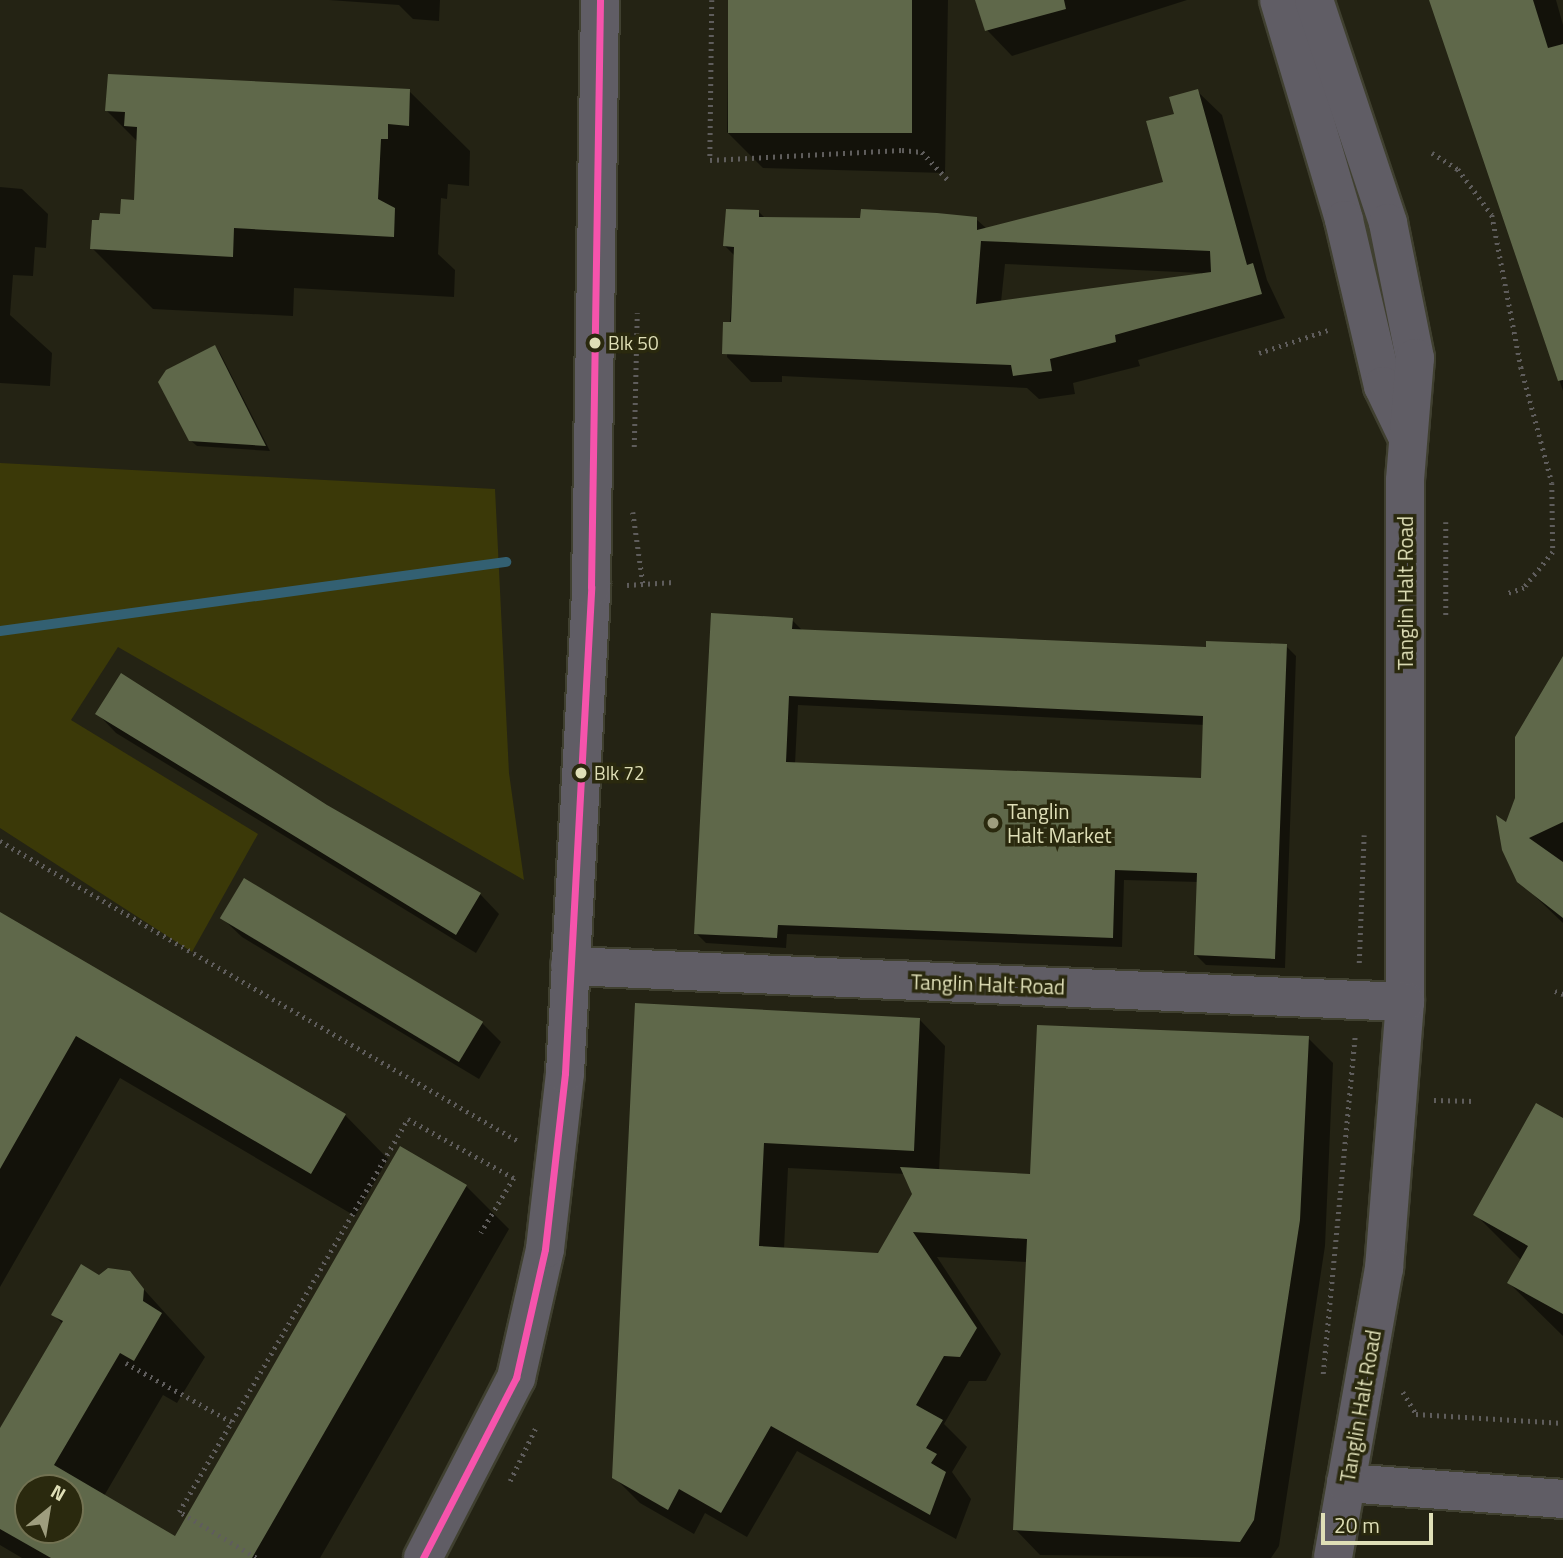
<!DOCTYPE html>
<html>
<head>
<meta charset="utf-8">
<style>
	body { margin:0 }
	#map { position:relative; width:1563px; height:1558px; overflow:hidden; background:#242314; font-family:"Titillium Web",sans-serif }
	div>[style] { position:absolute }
	.green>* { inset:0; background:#3b3908 }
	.shadow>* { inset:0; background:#0007 }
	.stream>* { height:10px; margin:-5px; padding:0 5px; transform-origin:5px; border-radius:5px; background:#336072 }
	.building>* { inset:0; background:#5f684a; transform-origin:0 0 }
	.path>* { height:4.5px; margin-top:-2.25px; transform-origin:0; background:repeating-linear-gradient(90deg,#5f5d5c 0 2px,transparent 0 7px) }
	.roads { filter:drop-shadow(2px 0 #404030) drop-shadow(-2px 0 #404030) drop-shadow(0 2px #404030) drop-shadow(0 -2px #404030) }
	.minor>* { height:38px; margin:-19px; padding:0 19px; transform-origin:19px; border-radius:19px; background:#605d65 }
	.bus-1>* { height:7px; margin:-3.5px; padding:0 3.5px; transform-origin:3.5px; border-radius:3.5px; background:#f653ac }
	.dots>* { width:19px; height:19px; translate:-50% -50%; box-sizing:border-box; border:4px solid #2a290e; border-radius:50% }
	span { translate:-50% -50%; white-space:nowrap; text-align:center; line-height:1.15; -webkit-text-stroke:7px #2a290e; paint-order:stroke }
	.bus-label { font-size:19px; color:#dfdfb7 }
	.left { translate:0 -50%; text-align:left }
	.street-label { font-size:21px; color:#dfdfb7 }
	.poi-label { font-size:21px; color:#dfdfb7 }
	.north { position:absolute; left:14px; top:1474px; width:70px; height:70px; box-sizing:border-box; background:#2a290e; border:2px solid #727252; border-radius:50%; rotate:30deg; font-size:19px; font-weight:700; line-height:28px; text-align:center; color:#dfdfb7 }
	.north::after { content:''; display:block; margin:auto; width:24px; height:32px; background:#9e9d7e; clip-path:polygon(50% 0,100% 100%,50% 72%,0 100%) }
	.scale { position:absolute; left:1321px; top:1513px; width:112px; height:32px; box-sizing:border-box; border:4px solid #dfdfb7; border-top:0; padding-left:9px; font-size:21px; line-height:24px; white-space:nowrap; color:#dfdfb7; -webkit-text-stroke:5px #2a290e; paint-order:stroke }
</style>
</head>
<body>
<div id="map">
	<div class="green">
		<div style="clip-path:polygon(0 463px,495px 489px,509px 773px,524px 880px,118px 647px,71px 720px,258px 834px,192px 952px,0 828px)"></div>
	</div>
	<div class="shadow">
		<div style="clip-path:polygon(329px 0,440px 0,439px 21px,413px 19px,399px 5px)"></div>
		<div style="clip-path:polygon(729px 0,948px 0,945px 173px,763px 168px,727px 132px)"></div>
		<div style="clip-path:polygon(977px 0,1187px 0,1012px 56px,987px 30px)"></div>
		<div style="clip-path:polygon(1431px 0,1556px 0,1563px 25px,1563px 391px)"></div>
		<div style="clip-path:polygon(409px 91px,470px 151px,469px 186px,448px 184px,447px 199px,441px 198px,438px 254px,455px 270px,454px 297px,294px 288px,293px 316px,153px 309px,92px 248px,136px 202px,138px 142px,106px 110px)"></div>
		<div style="clip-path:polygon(evenodd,1197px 91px,1222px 115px,1267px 280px,1285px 318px,1138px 360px,1140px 366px,1073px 383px,1075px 394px,1039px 399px,1027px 388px,782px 376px,782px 382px,751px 382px,727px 357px,735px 256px,725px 246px,758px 211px,766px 219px,976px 219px,987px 229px,1165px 183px,1176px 115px,1197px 91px,1005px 264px,1201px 273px,1201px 275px,1001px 302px,1005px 264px)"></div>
		<div style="clip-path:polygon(0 187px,22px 189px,48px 214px,46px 248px,35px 247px,33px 276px,13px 275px,10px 315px,52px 353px,50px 386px,0 383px)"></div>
		<div style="clip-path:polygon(215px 347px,220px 353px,270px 451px,197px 446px,190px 440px)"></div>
		<div style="clip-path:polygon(evenodd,792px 620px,802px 630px,1207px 649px,1286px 646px,1296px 656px,1285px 968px,1206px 965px,1196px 955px,1199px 882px,1124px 880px,1122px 947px,787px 934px,786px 948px,706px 943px,696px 933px,792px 620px,798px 705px,1205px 725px,1203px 780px,795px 764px,798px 705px)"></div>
		<div style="clip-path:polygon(1563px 659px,1563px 923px,1519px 881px)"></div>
		<div style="clip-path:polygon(97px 713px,326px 807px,480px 894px,499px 914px,476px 953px,116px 733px)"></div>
		<div style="clip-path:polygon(0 914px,345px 1115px,388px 1159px,355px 1216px,120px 1078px,0 1287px)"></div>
		<div style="clip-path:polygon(222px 918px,482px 1023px,501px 1042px,479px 1079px,242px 937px)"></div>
		<div style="clip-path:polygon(evenodd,637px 1005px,920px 1020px,945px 1046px,939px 1171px,1032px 1176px,1308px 1038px,1333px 1063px,1325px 1246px,1279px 1546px,1271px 1558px,1040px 1555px,1015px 1529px,1027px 1262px,937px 1257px,1001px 1354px,986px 1381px,969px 1381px,944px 1424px,967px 1447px,952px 1472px,971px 1499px,956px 1539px,797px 1451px,747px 1537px,705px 1513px,694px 1534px,640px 1503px,614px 1477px,637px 1005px,788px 1168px,906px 1174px,914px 1194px,879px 1255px,784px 1249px,788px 1168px)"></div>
		<div style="clip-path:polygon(1563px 1120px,1563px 1336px,1509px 1283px,1522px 1261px,1475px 1214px)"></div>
		<div style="clip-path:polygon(evenodd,466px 1186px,509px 1229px,320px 1558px,22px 1558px,0 1545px,0 1431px,63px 1324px,53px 1314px,99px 1277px,129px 1273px,205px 1357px,177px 1403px,163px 1395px,104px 1496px,176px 1538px,466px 1186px,28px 1488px,70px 1488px,70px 1530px,28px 1530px,28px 1488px)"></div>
	</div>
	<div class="stream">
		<div style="left:0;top:631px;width:511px;rotate:-7.77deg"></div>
	</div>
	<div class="building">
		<div style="left:728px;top:0;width:184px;height:133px"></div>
		<div style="clip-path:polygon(975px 0,1064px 0,1066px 9px,985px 31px)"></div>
		<div style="clip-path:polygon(1429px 0,1533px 0,1548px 48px,1563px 44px,1563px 380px,1558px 381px)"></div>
		<div style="clip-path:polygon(108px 74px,410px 89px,409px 126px,388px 124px,388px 139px,381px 139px,378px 199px,395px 208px,394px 237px,234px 228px,233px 257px,90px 249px,92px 220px,99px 220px,100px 213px,120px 214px,121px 199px,134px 200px,137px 127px,124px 126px,125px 112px,105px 111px)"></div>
		<div style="clip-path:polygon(evenodd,1198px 89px,1247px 265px,1253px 263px,1262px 294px,1115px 335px,1116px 342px,1050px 359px,1052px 371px,1013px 376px,1011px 365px,722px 354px,723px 322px,731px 322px,734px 247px,723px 246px,726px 209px,759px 210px,759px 217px,860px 218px,861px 209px,937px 213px,977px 217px,977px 230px,1091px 201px,1163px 182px,1146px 121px,1174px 114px,1169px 97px,1198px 89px,981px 241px,1210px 251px,1211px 272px,976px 304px,981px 241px)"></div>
		<div style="clip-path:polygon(215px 345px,266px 446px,189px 441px,158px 382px,166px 370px)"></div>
		<div style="clip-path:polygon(evenodd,711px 613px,793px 618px,792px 629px,1206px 647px,1206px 641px,1287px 644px,1275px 959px,1194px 955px,1197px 873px,1115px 870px,1113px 938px,778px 925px,777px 938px,694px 934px,711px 613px,789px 696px,1203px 716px,1201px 778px,786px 762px,789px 696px)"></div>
		<div style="clip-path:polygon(1563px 656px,1563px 822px,1529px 838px,1563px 862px,1563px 918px,1517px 882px,1502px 850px,1496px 815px,1506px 822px,1515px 798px,1515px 737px)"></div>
		<div style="clip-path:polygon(121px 673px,327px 805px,481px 893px,456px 935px,95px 714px)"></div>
		<div style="left:244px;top:878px;width:279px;height:47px;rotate:31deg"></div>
		<div style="clip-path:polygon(0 912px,346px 1114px,311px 1174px,76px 1036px,0 1169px)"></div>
		<div style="clip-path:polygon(635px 1003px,920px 1018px,914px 1151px,764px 1143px,759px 1246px,878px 1253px,912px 1194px,900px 1167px,1030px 1174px,1037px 1025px,1309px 1036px,1300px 1220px,1254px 1520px,1240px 1542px,1013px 1530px,1027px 1239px,913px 1232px,977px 1328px,960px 1357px,944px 1356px,916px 1405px,943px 1420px,926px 1448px,937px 1454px,931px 1463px,946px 1472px,930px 1515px,771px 1426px,721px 1513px,679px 1489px,668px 1510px,612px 1478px)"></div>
		<div style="clip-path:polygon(1536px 1103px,1563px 1118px,1563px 1314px,1507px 1283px,1528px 1246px,1473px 1215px)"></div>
		<div style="clip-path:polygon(evenodd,400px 1146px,467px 1185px,252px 1558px,51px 1558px,0 1529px,0 1428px,63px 1321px,51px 1315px,81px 1264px,99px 1275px,108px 1268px,130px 1271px,144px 1289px,143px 1301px,162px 1313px,134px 1361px,120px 1353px,54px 1465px,175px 1536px,400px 1146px,28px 1488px,70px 1488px,70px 1530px,28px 1530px,28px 1488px)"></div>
	</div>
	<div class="path">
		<div style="left:712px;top:0;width:160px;rotate:90.7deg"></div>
		<div style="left:710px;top:160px;width:192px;rotate:-3deg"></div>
		<div style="left:902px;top:150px;width:20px;rotate:6deg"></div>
		<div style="left:922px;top:152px;width:40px;rotate:47deg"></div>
		<div style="left:1432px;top:153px;width:31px;rotate:32deg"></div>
		<div style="left:1458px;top:169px;width:57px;rotate:53.5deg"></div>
		<div style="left:1492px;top:215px;width:155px;rotate:79.2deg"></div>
		<div style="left:1521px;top:367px;width:120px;rotate:75deg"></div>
		<div style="left:1552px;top:483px;width:69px;rotate:89.2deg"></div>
		<div style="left:1553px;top:552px;width:46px;rotate:128.9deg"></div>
		<div style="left:1524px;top:588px;width:18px;rotate:161deg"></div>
		<div style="left:1259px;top:353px;width:76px;rotate:-18.4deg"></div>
		<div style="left:634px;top:447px;width:134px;rotate:-88.7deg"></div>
		<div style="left:633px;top:512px;width:72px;rotate:82deg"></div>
		<div style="left:1446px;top:522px;width:93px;rotate:90deg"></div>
		<div style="left:627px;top:585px;width:47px;rotate:-3.7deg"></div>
		<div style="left:0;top:841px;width:599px;rotate:30.08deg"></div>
		<div style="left:1359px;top:963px;width:128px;rotate:-87.8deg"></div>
		<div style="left:1555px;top:991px;width:9px;rotate:21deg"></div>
		<div style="left:1434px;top:1100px;width:41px;rotate:1.4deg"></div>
		<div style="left:126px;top:1363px;width:121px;rotate:29.1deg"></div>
		<div style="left:1323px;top:1374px;width:338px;rotate:-84.6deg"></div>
		<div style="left:1403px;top:1392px;width:26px;rotate:59deg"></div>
		<div style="left:1416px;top:1414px;width:147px;rotate:3.5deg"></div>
		<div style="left:510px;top:1481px;width:58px;rotate:-64.3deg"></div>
		<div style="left:256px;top:1558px;width:90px;rotate:-149.1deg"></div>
		<div style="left:179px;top:1512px;width:455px;rotate:-59.8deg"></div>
		<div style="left:408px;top:1119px;width:121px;rotate:29.1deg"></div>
		<div style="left:514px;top:1178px;width:64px;rotate:121deg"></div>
	</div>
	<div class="roads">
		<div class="minor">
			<div style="left:1279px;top:0;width:229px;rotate:73.5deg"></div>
			<div style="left:1344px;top:220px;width:171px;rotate:76.8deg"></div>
			<div style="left:1383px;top:386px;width:55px;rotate:64.4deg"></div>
			<div style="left:1314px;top:0;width:235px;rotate:71.6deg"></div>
			<div style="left:1388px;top:223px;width:138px;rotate:78.7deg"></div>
			<div style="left:1415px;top:358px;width:122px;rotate:94.7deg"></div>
			<div style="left:1405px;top:480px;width:522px;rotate:90deg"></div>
			<div style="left:1405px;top:1002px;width:267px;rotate:94.5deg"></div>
			<div style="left:1384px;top:1268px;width:294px;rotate:100deg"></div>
			<div style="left:570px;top:966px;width:836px;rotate:2.47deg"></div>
			<div style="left:1346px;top:1483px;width:218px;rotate:4.2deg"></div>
			<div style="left:423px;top:1558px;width:203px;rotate:-62.7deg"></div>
			<div style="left:516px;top:1378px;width:132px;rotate:-77.3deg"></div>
			<div style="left:545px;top:1249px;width:177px;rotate:-83.5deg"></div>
			<div style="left:565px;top:1073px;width:487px;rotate:-86.9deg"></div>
			<div style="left:591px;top:587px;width:587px;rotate:-89.12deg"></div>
		</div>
	</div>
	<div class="bus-1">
		<div style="left:423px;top:1558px;width:203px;rotate:-62.7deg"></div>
		<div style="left:516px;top:1378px;width:132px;rotate:-77.3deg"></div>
		<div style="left:545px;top:1249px;width:177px;rotate:-83.5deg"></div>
		<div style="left:565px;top:1073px;width:487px;rotate:-86.9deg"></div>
		<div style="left:591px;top:587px;width:587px;rotate:-89.12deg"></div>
	</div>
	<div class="dots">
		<div style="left:595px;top:343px;background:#dfdfb7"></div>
		<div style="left:581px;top:773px;background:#dfdfb7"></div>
		<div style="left:993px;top:823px;background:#9e9d7e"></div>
	</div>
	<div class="bus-label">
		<span class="left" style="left:608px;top:343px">Blk 50</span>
		<span class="left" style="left:594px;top:773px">Blk 72</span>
	</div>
	<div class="street-label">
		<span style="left:1405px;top:593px;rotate:-90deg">Tanglin Halt Road</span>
		<span style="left:988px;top:984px;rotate:2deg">Tanglin Halt Road</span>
		<span style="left:1360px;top:1406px;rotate:-80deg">Tanglin Halt Road</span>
	</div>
	<div class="poi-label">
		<span class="left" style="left:1007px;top:823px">Tanglin<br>Halt Market</span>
	</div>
	<div class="north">N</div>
	<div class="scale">20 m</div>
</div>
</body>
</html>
